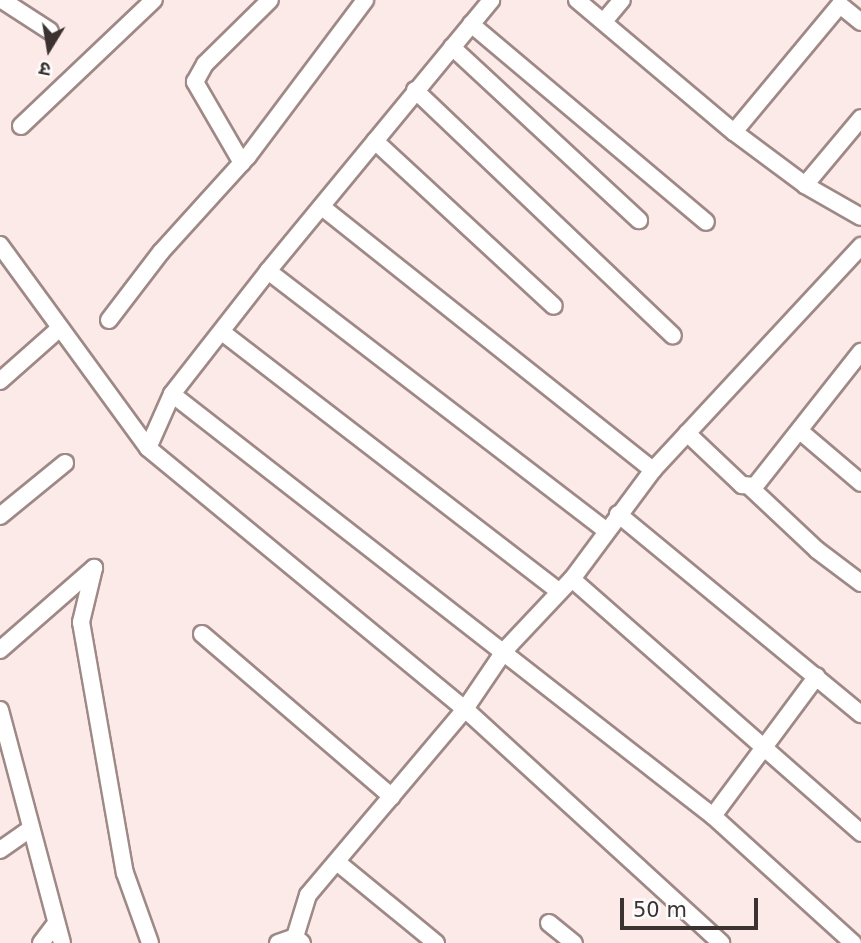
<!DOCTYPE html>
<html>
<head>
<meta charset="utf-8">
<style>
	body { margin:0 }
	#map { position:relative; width:861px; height:943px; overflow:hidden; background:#fceae8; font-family:"DejaVu Sans","Noto Sans Devanagari",sans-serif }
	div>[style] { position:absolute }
	.roads { filter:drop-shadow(2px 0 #9e8987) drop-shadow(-2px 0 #9e8987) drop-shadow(0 2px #9e8987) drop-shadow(0 -2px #9e8987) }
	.street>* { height:16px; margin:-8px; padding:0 8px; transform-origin:8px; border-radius:8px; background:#fff }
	span { translate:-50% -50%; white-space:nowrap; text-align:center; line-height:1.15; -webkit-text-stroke:7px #fcfcfc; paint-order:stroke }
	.north { position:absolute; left:14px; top:14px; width:70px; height:70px; -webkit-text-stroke:5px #fcfcfc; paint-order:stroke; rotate:191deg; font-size:19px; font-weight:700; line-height:28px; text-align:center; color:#3b3231 }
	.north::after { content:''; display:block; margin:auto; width:24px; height:32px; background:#3b3231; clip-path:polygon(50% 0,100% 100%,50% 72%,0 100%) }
	.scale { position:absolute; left:620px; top:898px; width:138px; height:32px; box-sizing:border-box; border:4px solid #3b3231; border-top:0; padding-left:9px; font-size:21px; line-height:24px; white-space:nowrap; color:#3b3231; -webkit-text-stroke:5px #fcfcfc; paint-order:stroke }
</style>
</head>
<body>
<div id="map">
	<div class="roads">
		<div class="street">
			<div style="left:2px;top:0;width:57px;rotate:32.9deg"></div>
			<div style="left:577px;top:0;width:205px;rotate:40.1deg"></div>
			<div style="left:734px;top:132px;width:89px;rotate:36.7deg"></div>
			<div style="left:805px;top:185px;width:64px;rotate:29.7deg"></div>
			<div style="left:605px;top:20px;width:26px;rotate:-50deg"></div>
			<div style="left:471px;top:24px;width:307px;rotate:40.1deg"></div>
			<div style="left:452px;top:47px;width:255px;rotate:42.8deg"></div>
			<div style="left:415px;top:90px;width:356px;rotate:43.6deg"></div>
			<div style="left:21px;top:126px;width:183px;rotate:-43.5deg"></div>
			<div style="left:734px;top:132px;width:165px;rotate:-50.2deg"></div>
			<div style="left:840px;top:5px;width:27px;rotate:39deg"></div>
			<div style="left:375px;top:141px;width:243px;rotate:42.7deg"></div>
			<div style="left:242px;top:163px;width:94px;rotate:-120.1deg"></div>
			<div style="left:195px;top:82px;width:21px;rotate:-61deg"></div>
			<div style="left:205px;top:64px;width:91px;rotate:-44.6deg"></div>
			<div style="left:805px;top:185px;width:87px;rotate:-50.1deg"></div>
			<div style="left:322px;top:207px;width:423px;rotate:38.5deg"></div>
			<div style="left:0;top:245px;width:251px;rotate:53.9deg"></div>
			<div style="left:148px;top:448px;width:411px;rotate:39.5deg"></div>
			<div style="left:465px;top:709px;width:347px;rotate:42.4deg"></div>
			<div style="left:268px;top:271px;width:351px;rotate:-50.5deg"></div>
			<div style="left:109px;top:320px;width:86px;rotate:-52.6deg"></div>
			<div style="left:161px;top:252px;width:130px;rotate:-47.8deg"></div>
			<div style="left:248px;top:156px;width:195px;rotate:-53.1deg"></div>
			<div style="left:222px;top:332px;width:424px;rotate:37.6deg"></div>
			<div style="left:0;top:381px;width:80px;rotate:-41.5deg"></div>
			<div style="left:172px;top:394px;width:686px;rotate:37.96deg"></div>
			<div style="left:713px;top:816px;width:189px;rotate:42.2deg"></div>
			<div style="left:800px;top:431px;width:80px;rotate:40.4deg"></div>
			<div style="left:687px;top:433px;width:76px;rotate:43.4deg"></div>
			<div style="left:742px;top:485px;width:13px;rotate:4deg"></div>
			<div style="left:755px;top:486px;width:171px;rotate:-51.7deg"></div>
			<div style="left:148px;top:448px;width:59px;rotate:-66deg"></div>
			<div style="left:172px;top:394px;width:156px;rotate:-52deg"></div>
			<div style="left:268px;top:271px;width:427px;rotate:37.5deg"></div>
			<div style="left:750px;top:487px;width:92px;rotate:43.2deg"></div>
			<div style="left:817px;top:550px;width:55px;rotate:36.9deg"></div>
			<div style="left:618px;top:514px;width:315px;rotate:39.5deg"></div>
			<div style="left:0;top:516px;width:84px;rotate:-39.2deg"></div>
			<div style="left:572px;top:579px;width:385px;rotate:41.3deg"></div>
			<div style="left:202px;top:634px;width:250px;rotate:40.6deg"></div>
			<div style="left:0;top:650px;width:125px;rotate:-41.1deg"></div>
			<div style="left:94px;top:568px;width:56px;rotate:103.5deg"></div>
			<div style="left:81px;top:622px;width:255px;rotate:80.1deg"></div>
			<div style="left:125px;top:873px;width:74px;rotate:70.3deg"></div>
			<div style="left:0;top:710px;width:241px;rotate:75.1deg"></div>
			<div style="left:713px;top:816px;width:174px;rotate:-53.4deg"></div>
			<div style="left:0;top:850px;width:38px;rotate:-35deg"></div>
			<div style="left:337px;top:862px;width:128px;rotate:39.3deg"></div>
			<div style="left:549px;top:923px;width:32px;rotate:39deg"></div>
			<div style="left:41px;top:943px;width:21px;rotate:-53deg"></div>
			<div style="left:278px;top:943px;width:18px;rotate:-19deg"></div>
			<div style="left:302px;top:943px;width:9px;rotate:-139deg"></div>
			<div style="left:295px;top:937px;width:44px;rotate:-72.8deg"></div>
			<div style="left:308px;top:895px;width:243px;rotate:-49.8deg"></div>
			<div style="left:465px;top:709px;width:71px;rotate:-55.9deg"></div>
			<div style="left:505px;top:650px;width:98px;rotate:-46.7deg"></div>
			<div style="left:572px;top:579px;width:136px;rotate:-53.4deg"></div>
			<div style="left:653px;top:470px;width:306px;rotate:-47.1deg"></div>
		</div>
	</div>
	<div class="north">उ</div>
	<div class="scale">50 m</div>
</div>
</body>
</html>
